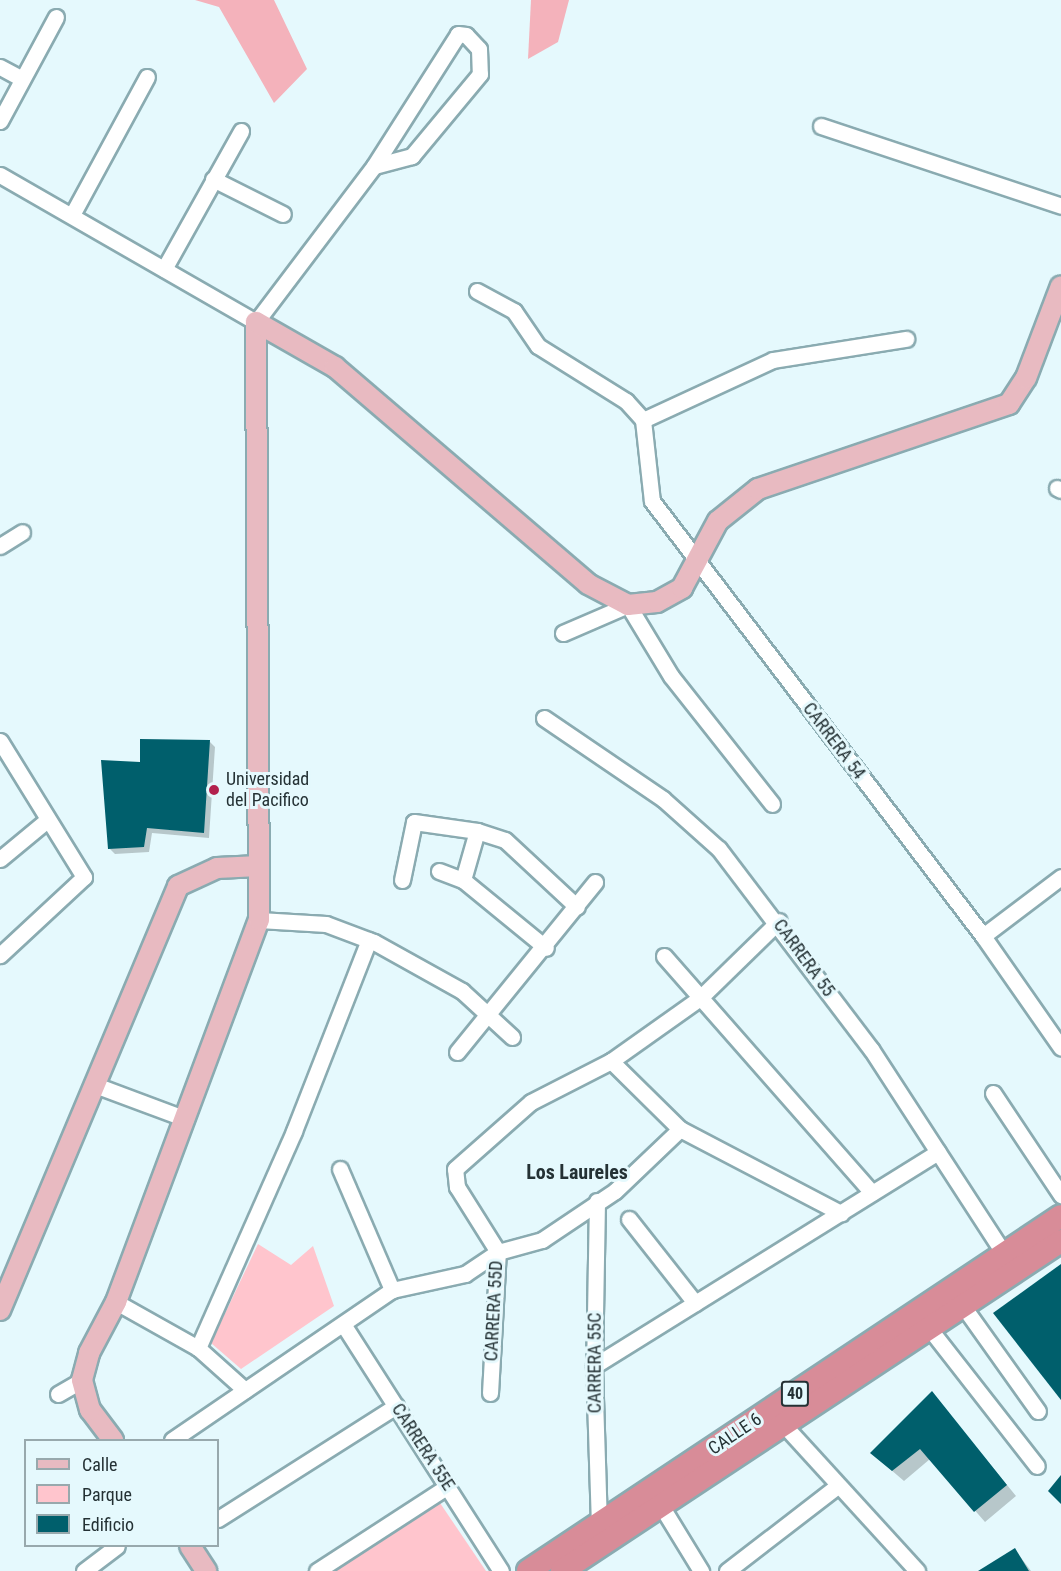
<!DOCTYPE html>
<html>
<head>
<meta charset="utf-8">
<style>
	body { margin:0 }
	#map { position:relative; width:1061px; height:1571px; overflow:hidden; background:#e5f9fd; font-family:"Roboto Condensed",sans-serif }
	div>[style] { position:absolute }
	.green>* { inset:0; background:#ffc5cd }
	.forest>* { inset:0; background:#f4b2bb }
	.shadow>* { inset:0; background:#0003 }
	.building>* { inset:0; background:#005f6c }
	.roads { filter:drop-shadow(2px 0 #8aabb1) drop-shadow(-2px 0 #8aabb1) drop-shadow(0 2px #8aabb1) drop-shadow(0 -2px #8aabb1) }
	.minor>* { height:15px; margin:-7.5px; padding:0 7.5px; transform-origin:7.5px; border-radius:7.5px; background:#fff }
	.major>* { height:20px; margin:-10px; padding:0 10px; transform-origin:10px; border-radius:10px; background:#e8bac1 }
	.highway>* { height:22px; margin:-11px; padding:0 11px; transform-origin:11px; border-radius:11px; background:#d88c98 }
	.dots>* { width:16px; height:16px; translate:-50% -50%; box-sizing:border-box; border:3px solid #e5f9fd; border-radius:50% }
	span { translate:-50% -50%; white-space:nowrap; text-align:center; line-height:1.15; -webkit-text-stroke:6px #e5f9fd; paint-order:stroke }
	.shield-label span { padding:2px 4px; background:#e5f9fd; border:2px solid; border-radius:4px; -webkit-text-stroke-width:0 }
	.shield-label { font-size:16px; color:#243134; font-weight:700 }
	.street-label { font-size:18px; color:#243134 }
	.poi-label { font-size:18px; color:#243134 }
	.left { translate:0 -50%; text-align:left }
	.neighbourhood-label { font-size:20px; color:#243134; font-weight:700 }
	.legend { position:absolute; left:24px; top:1439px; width:195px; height:108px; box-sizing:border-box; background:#e5f9fd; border:2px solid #98a9ad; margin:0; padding:8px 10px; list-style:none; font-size:18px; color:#243134 }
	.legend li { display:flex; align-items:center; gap:12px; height:30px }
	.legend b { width:30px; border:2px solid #98a9ad }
</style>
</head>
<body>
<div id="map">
	<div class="green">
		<div style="clip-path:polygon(258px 1244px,291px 1265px,313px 1246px,334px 1306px,241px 1369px,211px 1343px)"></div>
		<div style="clip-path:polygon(438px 1500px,486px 1571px,329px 1571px)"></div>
	</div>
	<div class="forest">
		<div style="clip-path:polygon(195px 0,274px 0,307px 69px,274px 103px,219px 7px)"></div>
		<div style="clip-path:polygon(531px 0,569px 0,558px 42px,528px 59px)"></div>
	</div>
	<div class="shadow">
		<div style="clip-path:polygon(210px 742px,215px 747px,209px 838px,152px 833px,149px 852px,115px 854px,109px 848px,142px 763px)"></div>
		<div style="clip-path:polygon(932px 1393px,1016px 1496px,985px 1522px,930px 1459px,904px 1481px,883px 1463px)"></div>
		<div style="clip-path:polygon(1015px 1550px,1031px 1571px,981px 1571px)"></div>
	</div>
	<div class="building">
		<div style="clip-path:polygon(140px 739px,210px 740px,204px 833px,147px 828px,144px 847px,108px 849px,101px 760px,140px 762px)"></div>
		<div style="clip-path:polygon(1061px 1264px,1061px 1400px,993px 1313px)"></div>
		<div style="clip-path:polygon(932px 1391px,1007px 1485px,974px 1512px,920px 1449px,892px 1471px,870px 1453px)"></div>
		<div style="clip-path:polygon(1061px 1475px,1061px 1504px,1048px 1491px)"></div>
		<div style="clip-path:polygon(1015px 1548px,1029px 1571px,978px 1571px)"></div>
	</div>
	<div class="roads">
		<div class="minor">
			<div style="left:0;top:67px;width:24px;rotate:28deg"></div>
			<div style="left:0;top:121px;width:118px;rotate:-61.7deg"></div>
			<div style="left:821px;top:126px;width:253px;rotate:18.4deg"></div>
			<div style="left:0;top:175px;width:295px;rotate:29.9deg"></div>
			<div style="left:256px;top:322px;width:196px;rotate:-52.9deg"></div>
			<div style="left:374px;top:166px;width:156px;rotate:-57.5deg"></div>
			<div style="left:458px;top:34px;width:8px;rotate:7deg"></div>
			<div style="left:466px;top:35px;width:19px;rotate:47deg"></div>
			<div style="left:479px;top:49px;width:25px;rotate:88deg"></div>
			<div style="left:480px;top:74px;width:107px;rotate:129.7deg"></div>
			<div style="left:412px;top:156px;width:39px;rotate:165deg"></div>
			<div style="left:213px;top:179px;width:78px;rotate:26.6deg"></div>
			<div style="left:72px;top:215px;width:157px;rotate:-61.5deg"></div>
			<div style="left:164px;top:269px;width:158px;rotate:-60.8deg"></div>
			<div style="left:477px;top:291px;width:42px;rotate:28.4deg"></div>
			<div style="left:514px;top:311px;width:42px;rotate:55.6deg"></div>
			<div style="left:538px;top:346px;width:104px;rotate:32deg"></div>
			<div style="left:626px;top:401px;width:25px;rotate:48deg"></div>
			<div style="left:643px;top:420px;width:81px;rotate:83.7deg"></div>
			<div style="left:652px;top:501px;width:547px;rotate:52.73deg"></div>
			<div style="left:983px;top:936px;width:136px;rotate:55.1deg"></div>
			<div style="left:643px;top:420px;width:143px;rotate:-24.8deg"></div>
			<div style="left:773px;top:360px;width:135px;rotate:-9deg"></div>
			<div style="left:1057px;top:488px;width:4px;rotate:27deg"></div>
			<div style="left:0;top:546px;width:26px;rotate:-32deg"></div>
			<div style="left:563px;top:633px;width:71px;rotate:-23.3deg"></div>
			<div style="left:628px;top:605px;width:83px;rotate:58.8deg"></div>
			<div style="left:671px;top:676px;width:163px;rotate:51.7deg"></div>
			<div style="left:544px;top:718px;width:144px;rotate:34.2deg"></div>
			<div style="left:663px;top:799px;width:75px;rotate:41.8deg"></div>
			<div style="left:719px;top:849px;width:251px;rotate:52.8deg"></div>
			<div style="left:871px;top:1049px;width:244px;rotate:57deg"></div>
			<div style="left:0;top:741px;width:160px;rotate:58.3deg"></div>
			<div style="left:84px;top:877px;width:115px;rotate:137.1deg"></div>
			<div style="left:0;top:859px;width:60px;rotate:-39.6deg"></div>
			<div style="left:439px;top:871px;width:26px;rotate:21deg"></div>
			<div style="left:463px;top:880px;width:107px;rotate:39.3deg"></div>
			<div style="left:402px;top:880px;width:59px;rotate:-78.3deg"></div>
			<div style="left:414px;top:822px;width:64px;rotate:8.1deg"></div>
			<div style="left:477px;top:831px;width:29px;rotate:18deg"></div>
			<div style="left:505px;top:840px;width:98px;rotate:42.9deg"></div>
			<div style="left:463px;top:880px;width:51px;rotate:-74.1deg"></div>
			<div style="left:259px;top:920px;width:67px;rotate:3.4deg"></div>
			<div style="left:326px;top:924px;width:51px;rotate:20.6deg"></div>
			<div style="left:374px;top:942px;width:101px;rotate:29.1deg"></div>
			<div style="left:462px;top:991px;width:68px;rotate:42.6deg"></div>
			<div style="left:983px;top:936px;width:98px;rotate:-37.1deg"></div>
			<div style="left:664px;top:956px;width:315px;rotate:48.7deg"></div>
			<div style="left:457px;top:1052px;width:219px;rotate:-50.9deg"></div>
			<div style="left:611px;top:1061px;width:97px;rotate:44.6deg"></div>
			<div style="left:680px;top:1129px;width:182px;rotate:27.6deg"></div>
			<div style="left:95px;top:1085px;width:97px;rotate:20.5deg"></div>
			<div style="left:993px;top:1093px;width:123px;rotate:56.3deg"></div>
			<div style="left:340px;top:1169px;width:132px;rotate:66.7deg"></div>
			<div style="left:597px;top:1201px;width:165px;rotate:91deg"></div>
			<div style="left:594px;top:1366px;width:159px;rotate:88.2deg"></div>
			<div style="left:629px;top:1219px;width:107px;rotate:51.8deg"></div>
			<div style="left:116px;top:1302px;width:94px;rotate:29.3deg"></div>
			<div style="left:198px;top:1348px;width:63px;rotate:41.8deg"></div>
			<div style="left:963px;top:1306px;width:129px;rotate:54.5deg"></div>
			<div style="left:343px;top:1324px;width:293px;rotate:57.4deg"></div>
			<div style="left:929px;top:1328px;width:175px;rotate:52deg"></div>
			<div style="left:198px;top:1348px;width:237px;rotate:-66.1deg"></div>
			<div style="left:294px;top:1131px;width:205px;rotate:-68.6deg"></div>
			<div style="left:594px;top:1366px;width:405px;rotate:-31.9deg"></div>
			<div style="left:490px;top:1393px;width:141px;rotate:-86.8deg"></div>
			<div style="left:498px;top:1252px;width:77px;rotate:-122.2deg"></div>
			<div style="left:457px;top:1187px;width:18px;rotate:-96deg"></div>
			<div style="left:455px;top:1169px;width:101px;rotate:-41.4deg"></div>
			<div style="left:531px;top:1102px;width:90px;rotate:-27.1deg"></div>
			<div style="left:611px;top:1061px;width:109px;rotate:-35.3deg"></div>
			<div style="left:700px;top:998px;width:110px;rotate:-44.3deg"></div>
			<div style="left:58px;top:1394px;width:28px;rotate:-30deg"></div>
			<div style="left:783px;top:1424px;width:199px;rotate:47.6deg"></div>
			<div style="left:172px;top:1440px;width:266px;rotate:-34.3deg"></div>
			<div style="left:392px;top:1290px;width:75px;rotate:-12.4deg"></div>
			<div style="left:465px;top:1274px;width:40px;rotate:-34deg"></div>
			<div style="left:498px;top:1252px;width:46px;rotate:-15.3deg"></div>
			<div style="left:542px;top:1240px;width:88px;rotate:-33.9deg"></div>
			<div style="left:615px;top:1191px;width:90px;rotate:-43.6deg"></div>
			<div style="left:660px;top:1504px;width:79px;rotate:58.5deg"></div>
			<div style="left:218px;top:1519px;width:211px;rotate:-32.4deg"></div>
			<div style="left:84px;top:1571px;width:41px;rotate:-37.1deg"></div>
			<div style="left:317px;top:1571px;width:156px;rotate:-33deg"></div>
			<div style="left:727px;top:1571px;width:138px;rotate:-37.6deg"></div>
		</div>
		<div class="major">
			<div style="left:0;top:1310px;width:460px;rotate:-67.2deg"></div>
			<div style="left:178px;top:886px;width:43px;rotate:-24.8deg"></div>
			<div style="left:217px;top:868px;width:42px;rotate:-2.7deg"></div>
			<div style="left:113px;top:1440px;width:38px;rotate:-127deg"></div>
			<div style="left:90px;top:1410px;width:31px;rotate:-105deg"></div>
			<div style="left:82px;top:1380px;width:28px;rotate:-75deg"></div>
			<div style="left:89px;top:1353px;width:58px;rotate:-62.1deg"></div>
			<div style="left:116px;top:1302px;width:408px;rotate:-69.5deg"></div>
			<div style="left:259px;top:920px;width:598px;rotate:-90.29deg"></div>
			<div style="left:256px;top:322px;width:91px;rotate:29.7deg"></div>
			<div style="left:335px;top:367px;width:333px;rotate:40.6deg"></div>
			<div style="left:588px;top:584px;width:45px;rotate:27.7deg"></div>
			<div style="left:628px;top:605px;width:29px;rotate:-6deg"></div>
			<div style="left:657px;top:602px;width:29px;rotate:-29deg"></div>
			<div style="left:682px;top:588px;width:76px;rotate:-61.8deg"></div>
			<div style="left:718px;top:521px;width:51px;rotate:-38.7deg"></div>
			<div style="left:758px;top:489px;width:265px;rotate:-18.7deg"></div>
			<div style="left:1009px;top:404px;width:31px;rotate:-57deg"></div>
			<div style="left:1026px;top:378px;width:98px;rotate:-69.2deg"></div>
			<div style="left:190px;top:1546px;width:30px;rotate:57deg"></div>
		</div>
		<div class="highway">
			<div style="left:528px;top:1571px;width:640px;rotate:-33.67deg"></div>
			<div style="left:562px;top:1571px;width:598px;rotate:-33.48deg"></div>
		</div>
	</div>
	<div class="dots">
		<div style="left:214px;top:790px;background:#b2214e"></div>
	</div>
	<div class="shield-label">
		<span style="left:795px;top:1394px">40</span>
	</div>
	<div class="street-label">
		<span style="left:834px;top:741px;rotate:53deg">CARRERA 54</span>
		<span style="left:804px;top:958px;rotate:54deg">CARRERA 55</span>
		<span style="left:494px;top:1311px;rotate:-87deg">CARRERA 55D</span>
		<span style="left:595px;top:1363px;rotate:-90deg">CARRERA 55C</span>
		<span style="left:735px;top:1434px;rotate:-34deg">CALLE 6</span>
		<span style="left:423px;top:1447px;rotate:57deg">CARRERA 55E</span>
	</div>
	<div class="poi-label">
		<span class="left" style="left:226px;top:790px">Universidad<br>del Pacifico</span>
	</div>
	<div class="neighbourhood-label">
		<span style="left:577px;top:1172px">Los Laureles</span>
	</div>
	<ul class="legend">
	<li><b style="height:8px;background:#e8bac1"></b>Calle</li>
	<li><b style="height:16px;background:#ffc5cd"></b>Parque</li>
	<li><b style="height:16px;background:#005f6c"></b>Edificio</li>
	</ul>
</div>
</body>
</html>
